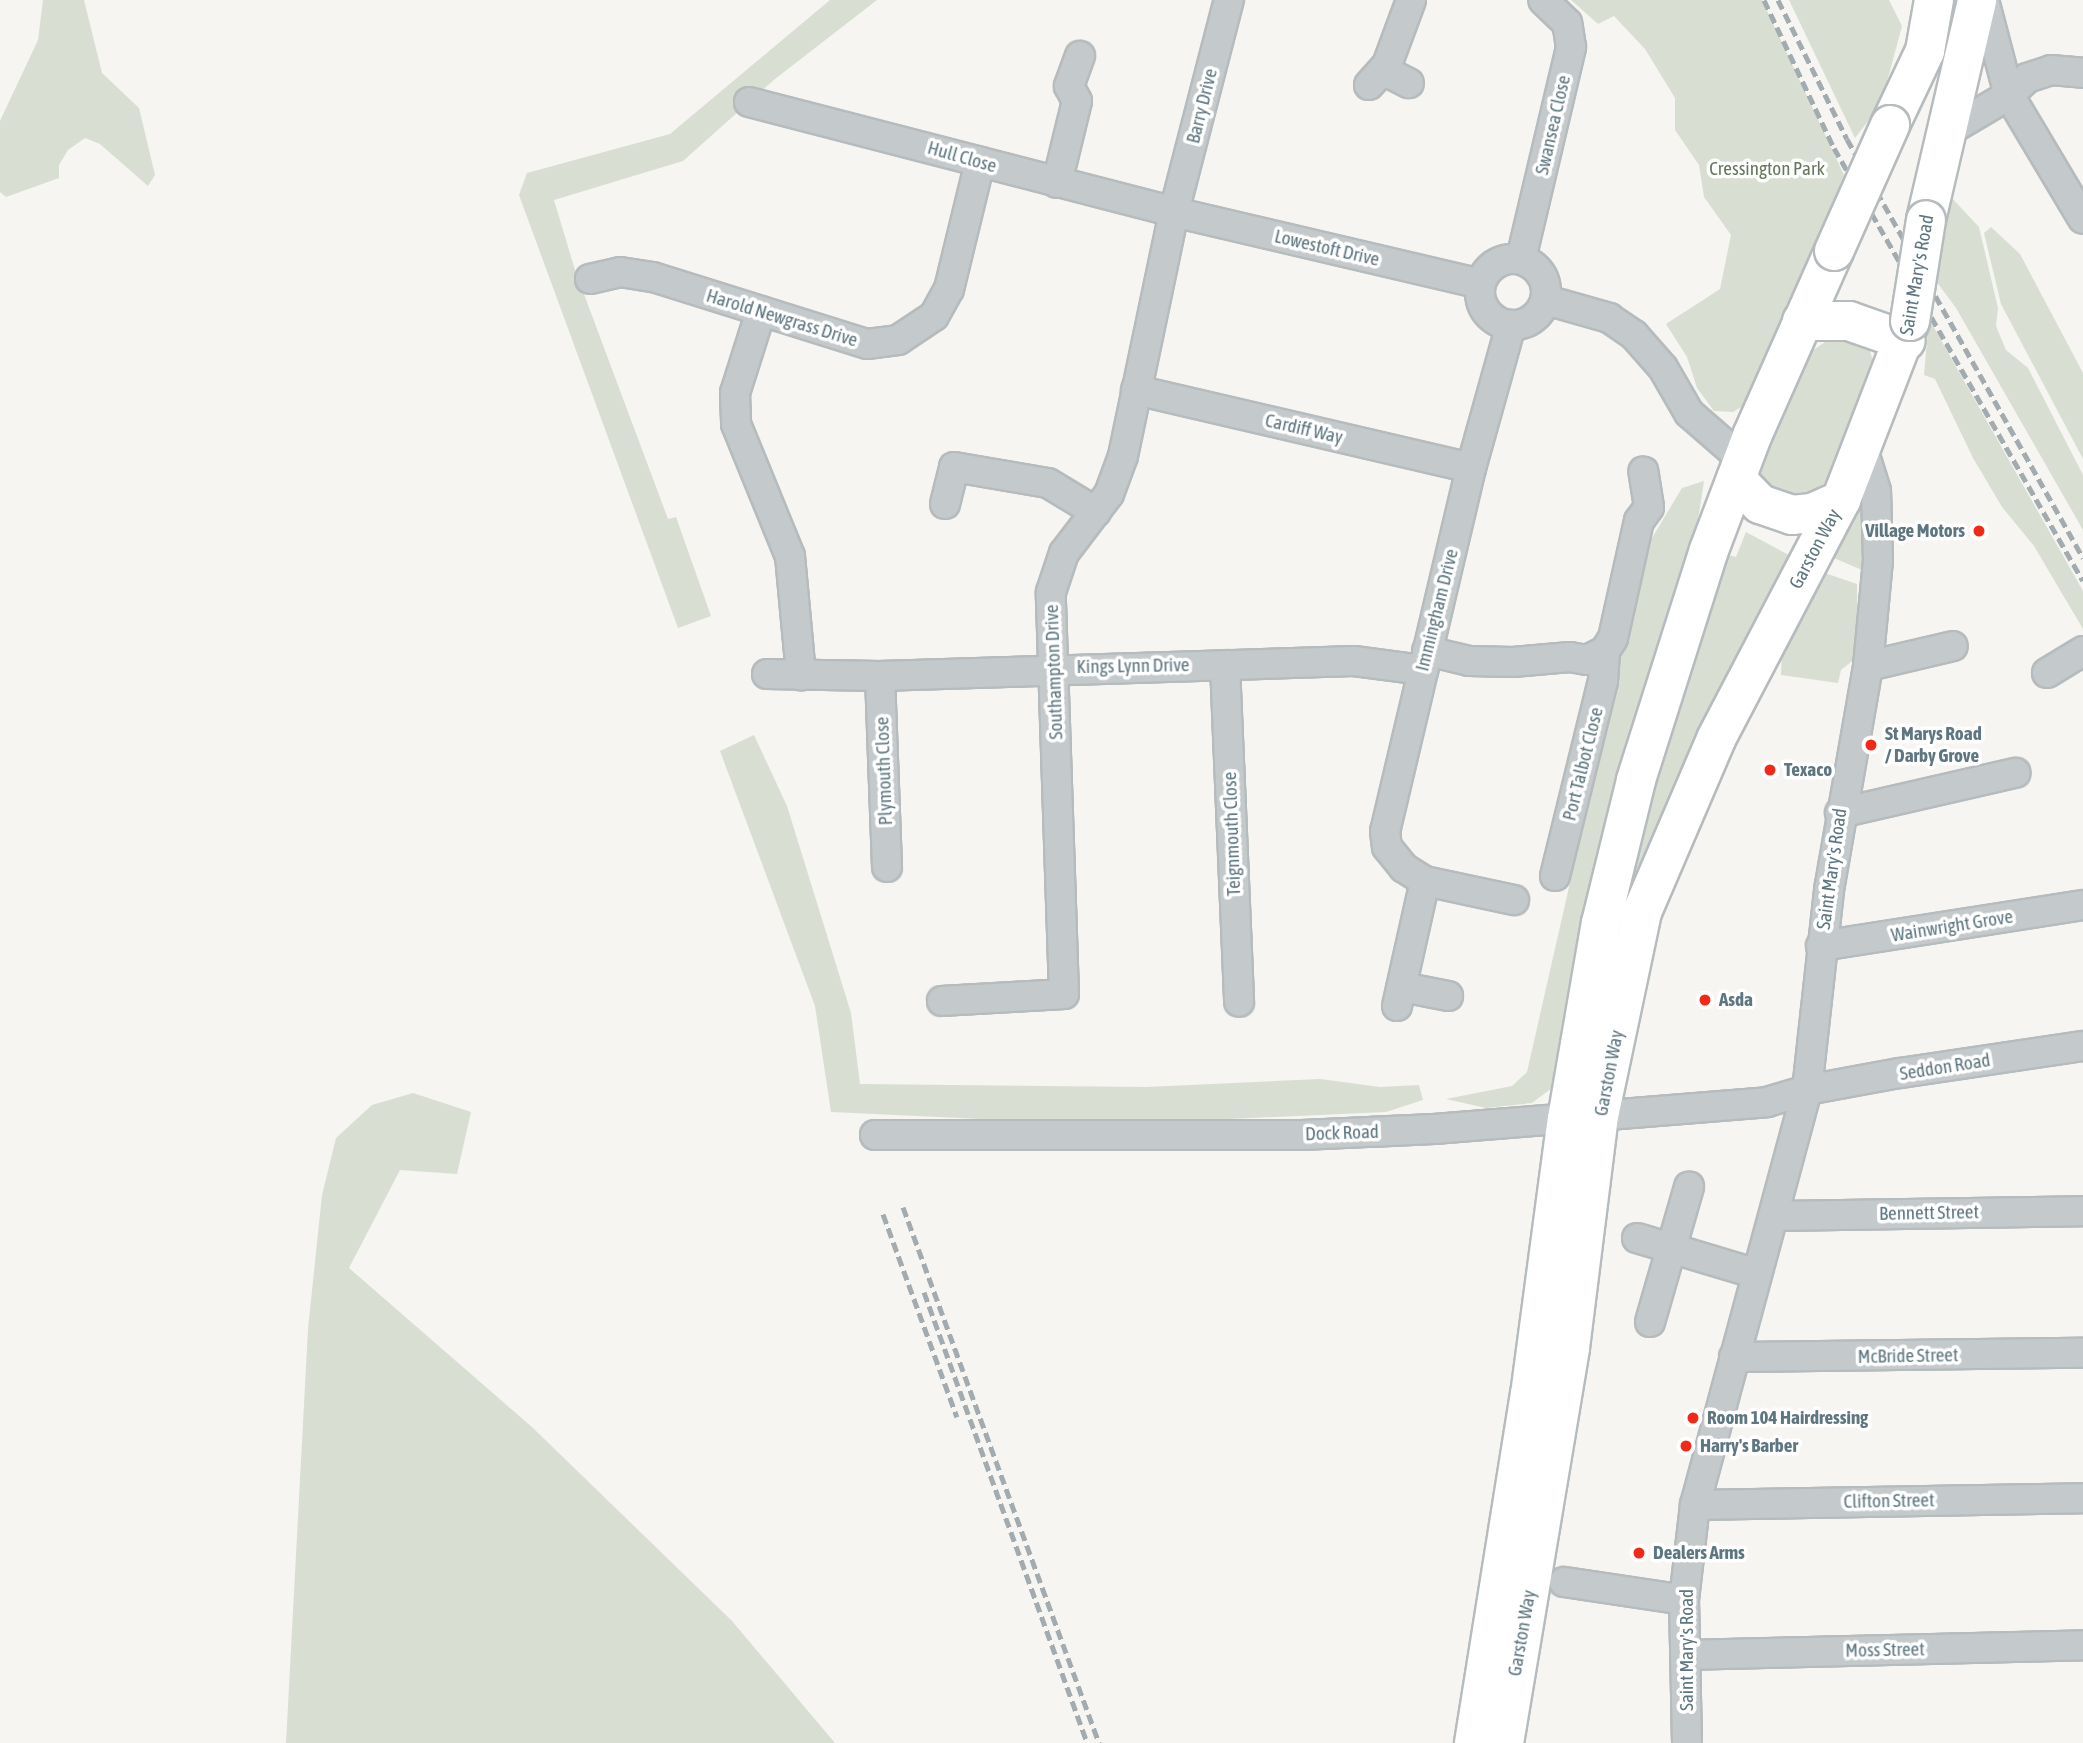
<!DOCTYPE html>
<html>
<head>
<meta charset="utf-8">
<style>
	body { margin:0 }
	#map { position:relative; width:2083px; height:1743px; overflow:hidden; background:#f6f5f1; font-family:"Asap Condensed",sans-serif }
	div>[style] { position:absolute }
	.green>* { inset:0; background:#d8ded2 }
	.roads { filter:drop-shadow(2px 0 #b6bbbd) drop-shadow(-2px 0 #b6bbbd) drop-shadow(0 2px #b6bbbd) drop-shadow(0 -2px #b6bbbd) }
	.minor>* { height:28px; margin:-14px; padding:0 14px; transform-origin:14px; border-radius:14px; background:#c4c9cb }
	.minor>.ring { margin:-14px; padding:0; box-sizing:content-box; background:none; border:28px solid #c4c9cb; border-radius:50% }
	.highway>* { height:38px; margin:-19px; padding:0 19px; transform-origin:19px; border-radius:19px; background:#fff }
	.rail>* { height:5px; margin-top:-2.5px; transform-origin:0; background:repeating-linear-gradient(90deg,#a2abaf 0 10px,transparent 0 15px) }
	.bridges { filter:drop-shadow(2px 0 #b6bbbd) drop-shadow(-2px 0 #b6bbbd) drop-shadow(0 2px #b6bbbd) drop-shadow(0 -2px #b6bbbd) }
	.highway-bridge>* { height:38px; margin:-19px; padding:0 19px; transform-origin:19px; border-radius:19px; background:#fff }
	.dots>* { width:19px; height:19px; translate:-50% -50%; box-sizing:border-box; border:4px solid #fff; border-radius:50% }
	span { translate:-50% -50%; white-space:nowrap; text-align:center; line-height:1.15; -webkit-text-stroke:7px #fff; paint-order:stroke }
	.street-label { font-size:19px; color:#5e767f }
	.park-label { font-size:19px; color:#66775d }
	.poi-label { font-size:19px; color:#5e767f; font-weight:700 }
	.right { translate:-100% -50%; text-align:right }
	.left { translate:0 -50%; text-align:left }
</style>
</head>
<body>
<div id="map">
	<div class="green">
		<div style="clip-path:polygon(43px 0,84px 0,102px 73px,139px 108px,155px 175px,148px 186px,100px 144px,85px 138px,68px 150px,59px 165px,59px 178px,6px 197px,0 192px,0 121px,38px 40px)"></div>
		<div style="clip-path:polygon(830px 0,877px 0,775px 79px,683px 161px,554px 200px,575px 270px,668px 519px,676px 517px,711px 616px,678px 628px,519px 195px,527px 173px,670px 134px)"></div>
		<div style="clip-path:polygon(1571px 0,1762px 0,1844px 175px,1748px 403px,1733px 412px,1714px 411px,1697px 388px,1687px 357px,1666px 324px,1720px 289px,1731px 235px,1704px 197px,1699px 165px,1675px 130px,1675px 98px,1645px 49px,1614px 16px,1598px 24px)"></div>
		<div style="clip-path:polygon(1789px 0,1889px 0,1902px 26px,1881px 104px,1855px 138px)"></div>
		<div style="clip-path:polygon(1949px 195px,1979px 227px,1998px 308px,1996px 326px,2006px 350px,2028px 368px,2083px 475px,2083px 530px,1956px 308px,1936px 281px)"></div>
		<div style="clip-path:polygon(1991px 227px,2020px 254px,2083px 373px,2083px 459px,2001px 304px,1984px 233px)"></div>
		<div style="clip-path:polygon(1929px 319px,2083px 591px,2083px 629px,2034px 546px,2002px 507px,1973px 458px,1935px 379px,1924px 375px)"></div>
		<div style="clip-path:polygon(1834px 336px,1854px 336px,1869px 348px,1875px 368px,1870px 384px,1827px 481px,1814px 492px,1795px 497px,1772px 493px,1754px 464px,1812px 351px)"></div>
		<div style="clip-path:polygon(1704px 481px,1698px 520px,1629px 750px,1556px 1085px,1532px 1103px,1486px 1108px,1446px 1099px,1512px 1086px,1527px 1072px,1646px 548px,1682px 488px)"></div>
		<div style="clip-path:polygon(1862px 500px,1862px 570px,1827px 555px)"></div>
		<div style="clip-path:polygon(1746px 532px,1798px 560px,1590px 1041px,1617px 905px,1721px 553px,1736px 557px)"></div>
		<div style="clip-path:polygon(1822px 572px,1857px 584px,1857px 657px,1841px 670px,1838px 683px,1781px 675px,1782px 645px)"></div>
		<div style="clip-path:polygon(754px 735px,787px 806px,851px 1013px,860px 1084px,1147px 1087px,1320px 1079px,1380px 1087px,1419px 1085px,1423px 1100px,1386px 1112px,1160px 1122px,1044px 1122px,831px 1112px,815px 1006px,720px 751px)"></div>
		<div style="clip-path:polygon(413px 1093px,471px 1112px,457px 1174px,400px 1170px,349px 1268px,533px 1428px,732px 1621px,835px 1743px,286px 1743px,308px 1329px,322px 1195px,336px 1138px,372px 1105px)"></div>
	</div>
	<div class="roads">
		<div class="minor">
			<div style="left:1984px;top:0;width:98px;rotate:75.3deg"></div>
			<div style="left:2009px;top:95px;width:144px;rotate:59.2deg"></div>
			<div style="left:1383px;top:70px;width:29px;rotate:27deg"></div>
			<div style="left:1369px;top:85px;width:27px;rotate:-48deg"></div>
			<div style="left:1387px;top:65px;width:69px;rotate:-69.7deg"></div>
			<div style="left:749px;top:102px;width:439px;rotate:14.5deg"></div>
			<div style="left:1174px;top:212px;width:314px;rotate:13.2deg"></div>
			<div style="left:1945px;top:133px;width:74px;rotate:-30.7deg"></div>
			<div style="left:2009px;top:95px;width:25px;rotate:-43deg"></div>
			<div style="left:2027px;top:78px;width:25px;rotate:-18deg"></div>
			<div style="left:2051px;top:70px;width:32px;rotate:5deg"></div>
			<div style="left:1057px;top:183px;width:84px;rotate:-76.3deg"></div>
			<div style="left:1077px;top:101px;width:17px;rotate:-118deg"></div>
			<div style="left:1069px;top:86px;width:32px;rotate:-70deg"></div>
			<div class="ring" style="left:1480px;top:259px;width:38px;height:38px"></div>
			<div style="left:1521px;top:259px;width:218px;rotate:-76.7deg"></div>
			<div style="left:1571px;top:47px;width:24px;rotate:-99deg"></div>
			<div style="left:1567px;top:23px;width:33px;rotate:-136deg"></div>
			<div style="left:590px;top:279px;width:31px;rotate:-13deg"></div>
			<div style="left:620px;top:272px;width:33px;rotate:9deg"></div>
			<div style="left:653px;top:277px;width:224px;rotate:17.4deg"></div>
			<div style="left:867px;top:344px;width:31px;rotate:-7deg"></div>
			<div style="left:898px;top:340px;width:43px;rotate:-33.7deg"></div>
			<div style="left:934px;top:316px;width:31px;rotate:-61deg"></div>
			<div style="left:949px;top:289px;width:131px;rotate:-76.3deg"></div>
			<div style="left:1546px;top:300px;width:66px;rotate:15.9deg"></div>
			<div style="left:1609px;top:318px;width:30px;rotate:34deg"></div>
			<div style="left:1634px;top:335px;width:44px;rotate:48.7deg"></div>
			<div style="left:1663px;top:368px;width:52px;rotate:60deg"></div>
			<div style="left:1689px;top:413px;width:72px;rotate:41deg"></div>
			<div style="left:761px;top:311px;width:86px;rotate:107.6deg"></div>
			<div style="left:735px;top:393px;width:31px;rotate:88deg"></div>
			<div style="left:736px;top:424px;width:143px;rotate:67.8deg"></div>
			<div style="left:790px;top:556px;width:120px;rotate:84.7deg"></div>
			<div style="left:1511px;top:325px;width:148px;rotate:105.6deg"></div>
			<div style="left:1471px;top:468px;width:373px;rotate:103.3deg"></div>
			<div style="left:1385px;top:831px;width:16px;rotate:83deg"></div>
			<div style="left:1387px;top:847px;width:27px;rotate:51deg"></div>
			<div style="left:1404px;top:868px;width:25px;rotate:32deg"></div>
			<div style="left:1425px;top:881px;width:91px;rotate:12.1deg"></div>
			<div style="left:1136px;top:390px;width:344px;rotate:13.1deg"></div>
			<div style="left:945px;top:504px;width:38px;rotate:-76deg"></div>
			<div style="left:954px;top:467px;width:95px;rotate:9.7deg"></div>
			<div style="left:1048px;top:483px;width:56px;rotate:31.1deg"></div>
			<div style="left:1427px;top:651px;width:43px;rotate:13.4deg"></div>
			<div style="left:1469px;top:661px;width:44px;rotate:1.3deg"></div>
			<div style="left:1513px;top:662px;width:57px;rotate:-5deg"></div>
			<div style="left:1570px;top:657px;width:17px;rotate:10deg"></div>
			<div style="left:1587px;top:660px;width:20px;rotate:-27deg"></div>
			<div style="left:1605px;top:651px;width:15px;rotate:-58deg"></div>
			<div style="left:1613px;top:638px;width:120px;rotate:-77.5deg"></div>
			<div style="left:1639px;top:521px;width:17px;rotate:-54deg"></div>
			<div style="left:1649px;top:507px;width:36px;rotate:-99deg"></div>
			<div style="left:1225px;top:665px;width:337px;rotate:87.6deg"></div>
			<div style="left:1868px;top:666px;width:87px;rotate:-13.2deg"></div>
			<div style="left:2047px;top:673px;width:42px;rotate:-31.4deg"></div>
			<div style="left:767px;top:674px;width:113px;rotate:1deg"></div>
			<div style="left:880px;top:676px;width:474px;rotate:-1.8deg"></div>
			<div style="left:1354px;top:661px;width:70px;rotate:7.4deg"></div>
			<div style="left:880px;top:676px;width:191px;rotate:87.9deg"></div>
			<div style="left:1840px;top:813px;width:180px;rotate:-12.9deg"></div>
			<div style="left:1555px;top:876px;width:201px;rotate:-76.2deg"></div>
			<div style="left:1603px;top:681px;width:30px;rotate:-86deg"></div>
			<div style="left:1821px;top:946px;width:265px;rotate:-8.9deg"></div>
			<div style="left:1402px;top:987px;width:47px;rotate:11.1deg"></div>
			<div style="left:942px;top:1001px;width:122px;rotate:-3.3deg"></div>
			<div style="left:1064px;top:994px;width:402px;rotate:-91.9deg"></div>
			<div style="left:1051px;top:592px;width:41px;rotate:-71.6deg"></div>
			<div style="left:1064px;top:553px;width:74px;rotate:-52.7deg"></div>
			<div style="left:1109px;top:494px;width:40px;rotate:-69.8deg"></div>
			<div style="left:1123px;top:456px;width:249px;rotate:-78.2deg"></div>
			<div style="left:1174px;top:212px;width:219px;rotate:-75.5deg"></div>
			<div style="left:1397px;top:1006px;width:128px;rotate:-77.4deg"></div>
			<div style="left:875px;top:1135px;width:427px"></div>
			<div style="left:1302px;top:1135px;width:132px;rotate:-2.6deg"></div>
			<div style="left:1434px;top:1129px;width:334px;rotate:-4.6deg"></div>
			<div style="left:1767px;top:1102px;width:42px;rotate:-16.7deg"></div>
			<div style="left:1807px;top:1090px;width:95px;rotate:-10.4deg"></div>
			<div style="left:1900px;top:1073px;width:185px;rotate:-8.4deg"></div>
			<div style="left:1775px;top:1216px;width:308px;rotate:-0.9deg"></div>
			<div style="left:1637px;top:1238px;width:125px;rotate:16.7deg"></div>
			<div style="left:1650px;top:1322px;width:141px;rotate:-73.9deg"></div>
			<div style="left:1734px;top:1357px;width:349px;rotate:-0.7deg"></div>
			<div style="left:1695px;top:1505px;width:388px;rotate:-1deg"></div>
			<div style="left:1564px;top:1582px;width:121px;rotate:8.5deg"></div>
			<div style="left:1687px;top:1655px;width:396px;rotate:-1.4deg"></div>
			<div style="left:1687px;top:1743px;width:143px;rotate:-91.2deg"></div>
			<div style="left:1684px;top:1600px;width:96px;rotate:-83.4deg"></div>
			<div style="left:1695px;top:1505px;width:430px;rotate:-74.9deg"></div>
			<div style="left:1807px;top:1090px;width:201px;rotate:-83.7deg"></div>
			<div style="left:1829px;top:890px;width:227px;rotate:-80.1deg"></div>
			<div style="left:1868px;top:666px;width:105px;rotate:-84.6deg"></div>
			<div style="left:1878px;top:561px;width:70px;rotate:-91.6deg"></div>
			<div style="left:1876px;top:491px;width:44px;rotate:-107.2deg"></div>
		</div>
		<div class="highway">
			<div style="left:1890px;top:125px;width:82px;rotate:-64.7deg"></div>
			<div style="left:1925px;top:51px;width:52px;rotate:-80deg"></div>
			<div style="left:1926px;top:220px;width:226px;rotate:-76.9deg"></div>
			<div style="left:1802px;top:321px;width:47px"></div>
			<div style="left:1849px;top:321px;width:60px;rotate:19.3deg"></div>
			<div style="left:1736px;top:479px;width:35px;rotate:46deg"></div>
			<div style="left:1760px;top:504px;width:34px;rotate:19deg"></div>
			<div style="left:1792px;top:515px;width:20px;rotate:-6deg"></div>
			<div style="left:1812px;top:513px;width:32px;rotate:-24deg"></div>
			<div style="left:1474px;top:1743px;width:352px;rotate:-80.9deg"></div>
			<div style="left:1530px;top:1395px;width:278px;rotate:-82.4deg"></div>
			<div style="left:1567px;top:1119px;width:199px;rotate:-80.2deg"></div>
			<div style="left:1601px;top:923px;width:147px;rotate:-76.2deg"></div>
			<div style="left:1636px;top:780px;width:241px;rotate:-72.4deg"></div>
			<div style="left:1709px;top:550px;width:122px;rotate:-69.3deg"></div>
			<div style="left:1752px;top:436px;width:202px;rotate:-66.1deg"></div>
			<div style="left:1504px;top:1743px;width:400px;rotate:-80.5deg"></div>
			<div style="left:1570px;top:1348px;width:234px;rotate:-82.9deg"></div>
			<div style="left:1599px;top:1116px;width:208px;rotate:-78.1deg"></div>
			<div style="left:1642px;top:912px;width:188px;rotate:-66.8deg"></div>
			<div style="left:1716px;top:739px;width:270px;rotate:-62.4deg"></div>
			<div style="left:1841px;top:500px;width:192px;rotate:-68.9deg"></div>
		</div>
	</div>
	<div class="rail">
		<div style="left:1764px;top:0;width:164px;rotate:64.7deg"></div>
		<div style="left:1834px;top:148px;width:499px;rotate:60.1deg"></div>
		<div style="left:1778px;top:0;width:155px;rotate:63.6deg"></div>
		<div style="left:1847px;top:139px;width:481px;rotate:60.6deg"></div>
		<div style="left:903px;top:1207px;width:571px;rotate:69.91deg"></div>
		<div style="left:883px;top:1214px;width:216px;rotate:70deg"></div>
		<div style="left:924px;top:1292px;width:480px;rotate:70.1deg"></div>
	</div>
	<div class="bridges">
		<div class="highway-bridge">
			<div style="left:1834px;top:251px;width:138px;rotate:-66deg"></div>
			<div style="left:1910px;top:321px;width:102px;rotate:-81deg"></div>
		</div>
	</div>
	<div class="dots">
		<div style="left:1979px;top:531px;background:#f12916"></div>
		<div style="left:1871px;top:745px;background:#f12916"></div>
		<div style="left:1770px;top:770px;background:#f12916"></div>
		<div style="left:1705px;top:1000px;background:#f12916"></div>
		<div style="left:1693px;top:1418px;background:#f12916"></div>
		<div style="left:1686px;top:1446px;background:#f12916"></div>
		<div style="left:1639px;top:1553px;background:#f12916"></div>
	</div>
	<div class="street-label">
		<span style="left:1202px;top:106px;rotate:-76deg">Barry Drive</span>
		<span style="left:1553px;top:125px;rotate:-77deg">Swansea Close</span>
		<span style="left:962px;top:157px;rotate:16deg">Hull Close</span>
		<span style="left:1327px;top:248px;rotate:13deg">Lowestoft Drive</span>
		<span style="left:1917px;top:275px;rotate:-80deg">Saint Mary's Road</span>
		<span style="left:782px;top:318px;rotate:17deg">Harold Newgrass Drive</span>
		<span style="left:1304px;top:429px;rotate:13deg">Cardiff Way</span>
		<span style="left:1815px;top:549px;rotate:-62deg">Garston Way</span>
		<span style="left:1437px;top:610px;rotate:-76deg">Immingham Drive</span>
		<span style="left:1133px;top:666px;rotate:-1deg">Kings Lynn Drive</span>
		<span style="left:1054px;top:672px;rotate:-92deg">Southampton Drive</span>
		<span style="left:1583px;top:764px;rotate:-76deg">Port Talbot Close</span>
		<span style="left:884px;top:771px;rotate:-92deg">Plymouth Close</span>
		<span style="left:1232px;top:834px;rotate:-92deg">Teignmouth Close</span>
		<span style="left:1832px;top:869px;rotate:-82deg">Saint Mary's Road</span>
		<span style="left:1952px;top:926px;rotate:-9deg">Wainwright Grove</span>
		<span style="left:1945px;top:1067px;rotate:-9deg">Seddon Road</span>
		<span style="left:1609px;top:1073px;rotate:-79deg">Garston Way</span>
		<span style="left:1342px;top:1133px;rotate:-2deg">Dock Road</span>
		<span style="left:1929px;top:1213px;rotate:-1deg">Bennett Street</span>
		<span style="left:1908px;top:1356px;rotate:-1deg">McBride Street</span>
		<span style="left:1889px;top:1501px;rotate:-1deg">Clifton Street</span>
		<span style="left:1522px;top:1633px;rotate:-80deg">Garston Way</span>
		<span style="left:1687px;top:1650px;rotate:-90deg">Saint Mary's Road</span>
		<span style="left:1885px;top:1650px;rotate:-1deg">Moss Street</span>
	</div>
	<div class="park-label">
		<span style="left:1767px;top:169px">Cressington Park</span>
	</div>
	<div class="poi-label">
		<span class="right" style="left:1965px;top:531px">Village Motors</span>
		<span class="left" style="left:1885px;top:745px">St Marys Road<br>/ Darby Grove</span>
		<span class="left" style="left:1784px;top:770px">Texaco</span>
		<span class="left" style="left:1719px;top:1000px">Asda</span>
		<span class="left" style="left:1707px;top:1418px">Room 104 Hairdressing</span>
		<span class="left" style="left:1700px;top:1446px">Harry's Barber</span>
		<span class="left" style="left:1653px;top:1553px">Dealers Arms</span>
	</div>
</div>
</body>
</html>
